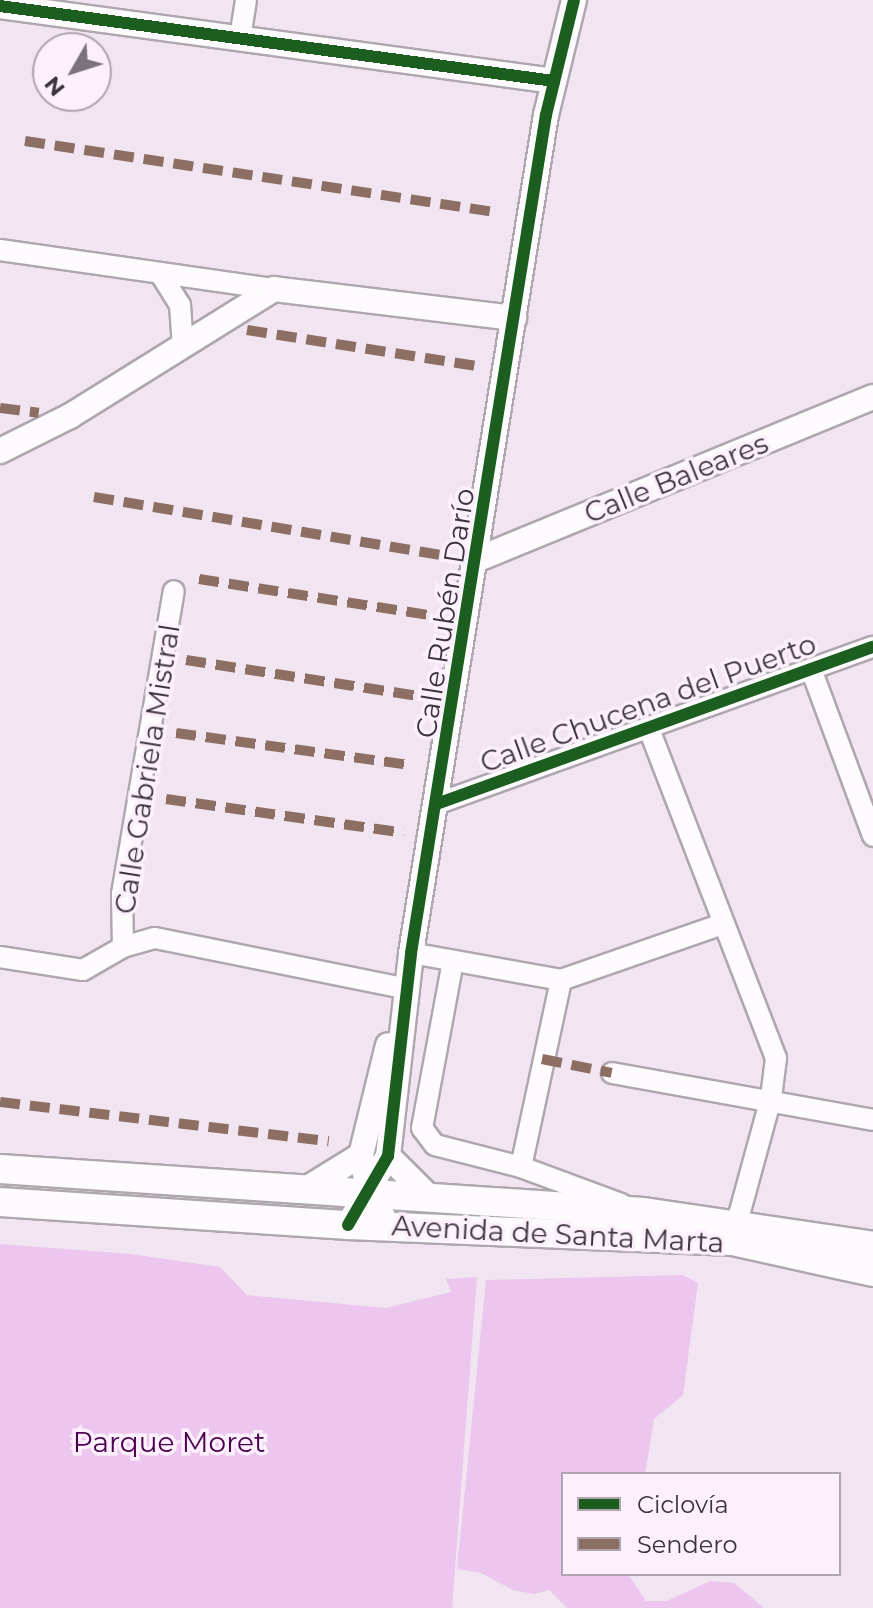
<!DOCTYPE html>
<html>
<head>
<meta charset="utf-8">
<style>
	body { margin:0 }
	#map { position:relative; width:873px; height:1608px; overflow:hidden; background:#f0e5f0; font-family:Montserrat,sans-serif }
	div>[style] { position:absolute }
	.green>* { inset:0; background:#ecc6ee }
	.roads { filter:drop-shadow(2px 0 #afa6af) drop-shadow(-2px 0 #afa6af) drop-shadow(0 2px #afa6af) drop-shadow(0 -2px #afa6af) }
	.minor>* { height:20px; margin:-10px; padding:0 10px; transform-origin:10px; border-radius:10px; background:#fdfbfd }
	.tertiary>* { height:24px; margin:-12px; padding:0 12px; transform-origin:12px; border-radius:12px; background:#fdfbfd }
	.secondary>* { height:28px; margin:-14px; padding:0 14px; transform-origin:14px; border-radius:14px; background:#fdfbfd }
	.quiet>* { height:10px; margin-top:-5px; transform-origin:0; background:repeating-linear-gradient(90deg,#8d6e63 0 20px,transparent 0 30px) }
	.cycleway>* { height:12px; margin:-6px; padding:0 6px; transform-origin:6px; border-radius:6px; background:#1b5e20 }
	span { translate:-50% -50%; white-space:nowrap; text-align:center; line-height:1.15; -webkit-text-stroke:7px #fcf0fd; paint-order:stroke }
	.street-label { font-size:28px; color:#3c343c }
	.park-label { font-size:28px; color:#4b0051 }
	.legend { position:absolute; left:561px; top:1472px; width:280px; height:104px; box-sizing:border-box; background:#fcf0fd; border:2px solid #afa5b0; margin:0; padding:10px 14px; list-style:none; font-size:24px; color:#3c343c }
	.legend li { display:flex; align-items:center; gap:16px; height:40px }
	.legend b { width:40px; border:2px solid #afa5b0 }
	.north { position:absolute; left:32px; top:32px; width:80px; height:80px; box-sizing:border-box; background:#fcf0fd; border:2px solid #afa5b0; border-radius:50%; rotate:231deg; font-size:22px; font-weight:700; line-height:32px; text-align:center; color:#3c343c }
	.north::after { content:''; display:block; margin:auto; width:28px; height:36px; background:#7b727b; clip-path:polygon(50% 0,100% 100%,50% 72%,0 100%) }
</style>
</head>
<body>
<div id="map">
	<div class="green">
		<div style="clip-path:polygon(0 1244px,131px 1254px,220px 1267px,247px 1295px,386px 1308px,451px 1292px,446px 1279px,477px 1277px,452px 1608px,0 1608px)"></div>
		<div style="clip-path:polygon(683px 1275px,698px 1283px,683px 1395px,654px 1419px,645px 1474px,563px 1474px,563px 1574px,628px 1574px,646px 1601px,667px 1601px,710px 1581px,734px 1583px,764px 1608px,567px 1608px,549px 1590px,534px 1594px,513px 1590px,481px 1573px,457px 1569px,486px 1280px)"></div>
	</div>
	<div class="roads">
		<div class="minor">
			<div style="left:240px;top:38px;width:38px;rotate:-81deg"></div>
			<div style="left:0;top:250px;width:277px;rotate:8.1deg"></div>
			<div style="left:160px;top:273px;width:38px;rotate:58deg"></div>
			<div style="left:180px;top:305px;width:42px;rotate:85.9deg"></div>
			<div style="left:811px;top:669px;width:178px;rotate:69.6deg"></div>
			<div style="left:649px;top:729px;width:353px;rotate:68.9deg"></div>
			<div style="left:776px;top:1058px;width:40px;rotate:97.1deg"></div>
			<div style="left:771px;top:1098px;width:129px;rotate:105.3deg"></div>
			<div style="left:439px;top:803px;width:461px;rotate:-19.8deg"></div>
			<div style="left:123px;top:947px;width:53px;rotate:-91.1deg"></div>
			<div style="left:122px;top:894px;width:307px;rotate:-80.3deg"></div>
			<div style="left:411px;top:953px;width:152px;rotate:10.2deg"></div>
			<div style="left:561px;top:980px;width:171px;rotate:-19.1deg"></div>
			<div style="left:0;top:957px;width:84px;rotate:8.9deg"></div>
			<div style="left:83px;top:970px;width:46px;rotate:-29.9deg"></div>
			<div style="left:123px;top:947px;width:33px;rotate:-16deg"></div>
			<div style="left:155px;top:938px;width:252px;rotate:11.4deg"></div>
			<div style="left:453px;top:961px;width:170px;rotate:100.5deg"></div>
			<div style="left:422px;top:1128px;width:21px;rotate:53deg"></div>
			<div style="left:435px;top:1145px;width:89px;rotate:14.3deg"></div>
			<div style="left:521px;top:1167px;width:107px;rotate:20.3deg"></div>
			<div style="left:612px;top:1073px;width:265px;rotate:10.2deg"></div>
			<div style="left:521px;top:1167px;width:191px;rotate:-77.9deg"></div>
		</div>
		<div class="tertiary">
			<div style="left:0;top:6px;width:559px;rotate:7.71deg"></div>
			<div style="left:0;top:451px;width:78px;rotate:-26.6deg"></div>
			<div style="left:70px;top:416px;width:240px;rotate:-31.9deg"></div>
			<div style="left:274px;top:289px;width:242px;rotate:6.9deg"></div>
			<div style="left:478px;top:559px;width:427px;rotate:-22.3deg"></div>
			<div style="left:388px;top:1156px;width:57px;rotate:45deg"></div>
			<div style="left:311px;top:1186px;width:59px;rotate:-31.8deg"></div>
			<div style="left:348px;top:1225px;width:80px;rotate:-59.9deg"></div>
			<div style="left:388px;top:1156px;width:204px;rotate:-83.5deg"></div>
			<div style="left:411px;top:953px;width:849px;rotate:-80.85deg"></div>
			<div style="left:546px;top:115px;width:118px;rotate:-76.3deg"></div>
			<div style="left:388px;top:1226px;width:40px;rotate:-118deg"></div>
			<div style="left:369px;top:1191px;width:37px;rotate:-103deg"></div>
			<div style="left:361px;top:1155px;width:113px;rotate:-76.2deg"></div>
		</div>
		<div class="secondary">
			<div style="left:0;top:1169px;width:645px;rotate:3.82deg"></div>
			<div style="left:644px;top:1212px;width:232px;rotate:8.4deg"></div>
			<div style="left:0;top:1202px;width:349px;rotate:3.8deg"></div>
			<div style="left:348px;top:1225px;width:385px;rotate:2.4deg"></div>
			<div style="left:733px;top:1241px;width:143px;rotate:12.5deg"></div>
		</div>
	</div>
	<div class="quiet">
		<div style="left:25px;top:141px;width:474px;rotate:8.6deg"></div>
		<div style="left:247px;top:330px;width:234px;rotate:8.9deg"></div>
		<div style="left:0;top:408px;width:39px;rotate:7deg"></div>
		<div style="left:94px;top:497px;width:356px;rotate:9.5deg"></div>
		<div style="left:199px;top:579px;width:238px;rotate:8.9deg"></div>
		<div style="left:186px;top:660px;width:235px;rotate:8.8deg"></div>
		<div style="left:176px;top:733px;width:237px;rotate:7.8deg"></div>
		<div style="left:166px;top:799px;width:240px;rotate:8.1deg"></div>
		<div style="left:542px;top:1059px;width:71px;rotate:11.3deg"></div>
		<div style="left:0;top:1102px;width:331px;rotate:6.8deg"></div>
	</div>
	<div class="cycleway">
		<div style="left:0;top:6px;width:559px;rotate:7.71deg"></div>
		<div style="left:439px;top:803px;width:461px;rotate:-19.8deg"></div>
		<div style="left:348px;top:1225px;width:80px;rotate:-59.9deg"></div>
		<div style="left:388px;top:1156px;width:204px;rotate:-83.5deg"></div>
		<div style="left:411px;top:953px;width:849px;rotate:-80.85deg"></div>
		<div style="left:546px;top:115px;width:118px;rotate:-76.3deg"></div>
	</div>
	<div class="street-label">
		<span style="left:676px;top:478px;rotate:-22deg">Calle Baleares</span>
		<span style="left:445px;top:613px;rotate:-81deg">Calle Rubén Darío</span>
		<span style="left:648px;top:703px;rotate:-20deg">Calle Chucena del Puerto</span>
		<span style="left:147px;top:769px;rotate:-81deg">Calle Gabriela Mistral</span>
		<span style="left:558px;top:1234px;rotate:3deg">Avenida de Santa Marta</span>
	</div>
	<div class="park-label">
		<span style="left:169px;top:1442px">Parque Moret</span>
	</div>
	<ul class="legend">
	<li><b style="height:10px;background:#1b5e20"></b>Ciclovía</li>
	<li><b style="height:10px;background:#8d6e63"></b>Sendero</li>
	</ul>
	<div class="north">N</div>
</div>
</body>
</html>
